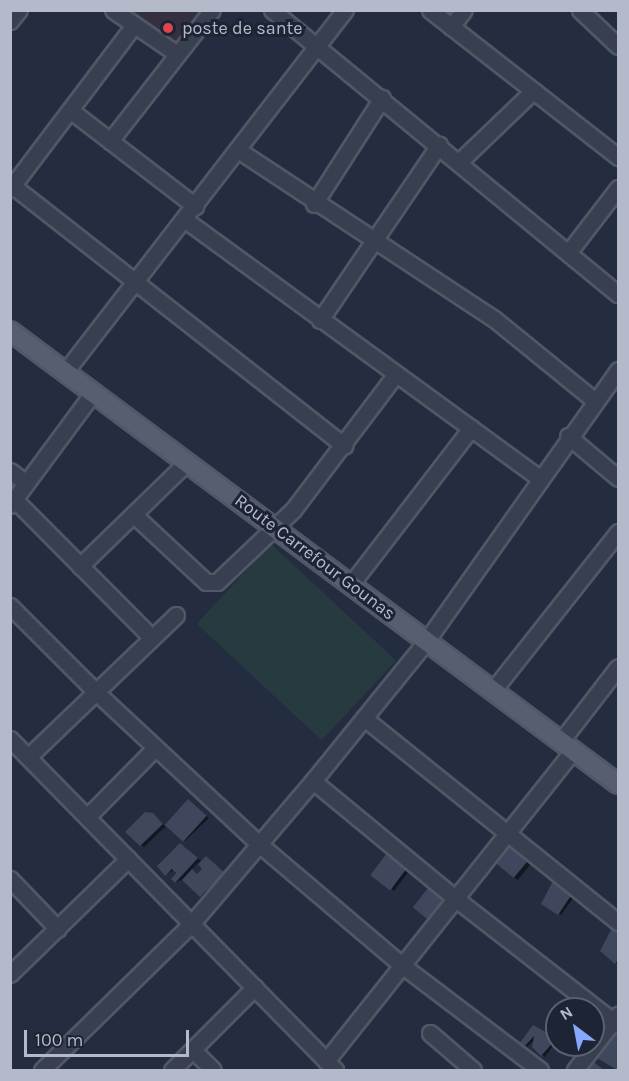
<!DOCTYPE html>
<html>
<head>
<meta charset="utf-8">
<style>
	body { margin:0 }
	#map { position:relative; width:629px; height:1081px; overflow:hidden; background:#242c3f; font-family:Karla,sans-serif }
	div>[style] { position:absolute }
	.medical>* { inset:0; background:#343040 }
	.green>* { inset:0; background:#263a40; transform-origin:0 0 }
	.shadow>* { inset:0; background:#0007; transform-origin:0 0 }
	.building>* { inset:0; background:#3e475c; transform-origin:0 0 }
	.roads { filter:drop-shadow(2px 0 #505767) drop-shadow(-2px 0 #505767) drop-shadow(0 2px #505767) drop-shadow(0 -2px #505767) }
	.minor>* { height:15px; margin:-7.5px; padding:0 7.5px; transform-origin:7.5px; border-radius:7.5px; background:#383f4f }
	.major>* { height:18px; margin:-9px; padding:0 9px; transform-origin:9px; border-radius:9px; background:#565e6f }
	.dots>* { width:16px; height:16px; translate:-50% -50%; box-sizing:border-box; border:3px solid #1d2434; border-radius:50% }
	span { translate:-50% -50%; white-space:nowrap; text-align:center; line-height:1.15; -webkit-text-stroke:6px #1d2434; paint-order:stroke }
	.poi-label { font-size:18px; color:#b4baca }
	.left { translate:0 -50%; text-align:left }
	.street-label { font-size:18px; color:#b4baca }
	.frame { position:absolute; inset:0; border:12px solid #b4baca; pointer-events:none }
	.north { position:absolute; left:545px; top:997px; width:60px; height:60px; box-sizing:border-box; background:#1d2434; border:2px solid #596070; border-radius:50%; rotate:328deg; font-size:16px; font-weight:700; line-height:24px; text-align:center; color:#b4baca }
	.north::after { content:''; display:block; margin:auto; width:21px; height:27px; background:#88a8fb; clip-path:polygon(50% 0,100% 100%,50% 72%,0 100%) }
	.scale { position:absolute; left:24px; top:1030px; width:165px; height:27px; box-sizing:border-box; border:3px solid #b4baca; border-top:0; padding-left:8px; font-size:18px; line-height:21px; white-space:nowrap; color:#b4baca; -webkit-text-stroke:4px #1d2434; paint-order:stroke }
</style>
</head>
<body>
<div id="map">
	<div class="medical">
		<div style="clip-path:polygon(123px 11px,200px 11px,173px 46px)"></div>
	</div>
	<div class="green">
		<div style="left:271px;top:544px;width:171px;height:109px;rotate:43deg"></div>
	</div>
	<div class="shadow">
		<div style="clip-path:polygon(188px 801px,209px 818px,185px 841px,167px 825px,144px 847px,141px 845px,153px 814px,165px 826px)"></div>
		<div style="clip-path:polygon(evenodd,184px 846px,202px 862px,227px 875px,204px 897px,184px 879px,176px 882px,175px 870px,166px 874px,184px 846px,198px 863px,204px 869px,198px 876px,191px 870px,198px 863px)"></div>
		<div style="left:512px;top:846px;width:26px;height:23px;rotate:39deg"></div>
		<div style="clip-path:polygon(412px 867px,394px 891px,372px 875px)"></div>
		<div style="clip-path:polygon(555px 879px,558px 887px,574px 897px,561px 915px,543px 904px)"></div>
		<div style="clip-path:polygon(614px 928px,618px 931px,618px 964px,616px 962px)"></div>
		<div style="clip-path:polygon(534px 1027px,557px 1040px,545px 1057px,534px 1047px,535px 1039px,527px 1047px,521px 1043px)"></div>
		<div style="clip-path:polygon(615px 1034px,618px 1037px,618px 1070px,595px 1055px)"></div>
	</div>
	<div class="building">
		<div style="left:188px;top:799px;width:25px;height:35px;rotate:42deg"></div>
		<div style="clip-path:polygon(145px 812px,153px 813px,163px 824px,140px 846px,125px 832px)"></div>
		<div style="clip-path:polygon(180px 843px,198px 858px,175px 883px,171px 879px,176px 873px,172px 869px,165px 876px,157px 866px)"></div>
		<div style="left:512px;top:844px;width:23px;height:25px;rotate:40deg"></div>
		<div style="left:390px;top:849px;width:25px;height:33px;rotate:37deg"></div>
		<div style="clip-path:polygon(206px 856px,225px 873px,200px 897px,182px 880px,192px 869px,197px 874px,202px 869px,198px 864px)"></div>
		<div style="clip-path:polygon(555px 877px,555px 884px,572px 894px,558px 915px,541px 904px)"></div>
		<div style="left:429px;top:887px;width:21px;height:26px;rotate:39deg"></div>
		<div style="clip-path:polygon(613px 926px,618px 930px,618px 959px,615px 964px,600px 951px)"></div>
		<div style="clip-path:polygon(557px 1015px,557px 1029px,550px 1024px)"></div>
		<div style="clip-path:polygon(533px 1025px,557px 1038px,541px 1056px,532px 1047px,534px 1036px,524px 1047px,519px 1044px)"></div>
		<div style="clip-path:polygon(614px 1032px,618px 1036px,617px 1070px,592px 1055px)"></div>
		<div style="clip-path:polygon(591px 1060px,604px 1070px,583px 1070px)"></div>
	</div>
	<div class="roads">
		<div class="minor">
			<div style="left:113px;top:10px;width:78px;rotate:34.5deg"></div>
			<div style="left:272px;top:10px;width:448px;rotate:39.4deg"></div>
			<div style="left:430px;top:10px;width:239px;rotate:38deg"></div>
			<div style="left:580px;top:10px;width:52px;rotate:43.5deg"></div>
			<div style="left:10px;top:21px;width:14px;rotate:-51deg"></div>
			<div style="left:451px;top:27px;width:21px;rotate:-53deg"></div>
			<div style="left:70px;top:110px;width:158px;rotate:37.5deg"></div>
			<div style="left:110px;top:141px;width:166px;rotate:-52.1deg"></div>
			<div style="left:238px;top:150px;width:305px;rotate:33.4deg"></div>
			<div style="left:493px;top:318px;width:132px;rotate:39.1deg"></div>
			<div style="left:459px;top:162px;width:103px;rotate:-43.8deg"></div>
			<div style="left:13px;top:186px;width:421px;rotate:38.1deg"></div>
			<div style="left:10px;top:189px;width:206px;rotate:-52.9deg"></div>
			<div style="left:314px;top:204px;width:126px;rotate:-57.3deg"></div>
			<div style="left:184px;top:219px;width:439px;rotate:36.1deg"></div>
			<div style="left:568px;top:253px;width:82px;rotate:-52.4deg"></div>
			<div style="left:320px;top:320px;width:212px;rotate:-55.8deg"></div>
			<div style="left:65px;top:372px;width:458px;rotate:-52.3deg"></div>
			<div style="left:568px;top:436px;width:65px;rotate:40deg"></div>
			<div style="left:10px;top:471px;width:20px;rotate:37deg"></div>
			<div style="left:15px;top:500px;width:194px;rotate:45.2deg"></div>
			<div style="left:10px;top:505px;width:139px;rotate:-53.5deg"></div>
			<div style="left:134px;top:515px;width:98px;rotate:42.9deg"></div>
			<div style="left:206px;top:582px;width:11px"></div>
			<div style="left:217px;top:582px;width:105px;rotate:-43.5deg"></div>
			<div style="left:293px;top:510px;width:169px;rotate:-52.9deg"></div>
			<div style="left:80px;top:566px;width:149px;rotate:-44.2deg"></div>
			<div style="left:351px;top:584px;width:197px;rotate:-52.4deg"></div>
			<div style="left:10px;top:606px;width:122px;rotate:45deg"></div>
			<div style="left:96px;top:692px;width:223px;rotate:43deg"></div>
			<div style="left:259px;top:844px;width:189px;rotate:40.3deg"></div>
			<div style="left:403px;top:966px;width:172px;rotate:37.2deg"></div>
			<div style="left:494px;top:689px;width:200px;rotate:-51.7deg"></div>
			<div style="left:364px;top:718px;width:326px;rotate:38.8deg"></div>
			<div style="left:10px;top:739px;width:464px;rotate:45.5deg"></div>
			<div style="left:561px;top:741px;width:93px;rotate:-52.4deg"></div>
			<div style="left:28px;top:757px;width:205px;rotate:-43.8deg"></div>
			<div style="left:313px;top:781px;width:185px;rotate:39.5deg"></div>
			<div style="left:456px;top:899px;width:205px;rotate:37.9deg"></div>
			<div style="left:87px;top:817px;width:97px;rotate:-45.4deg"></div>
			<div style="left:10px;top:879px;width:69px;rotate:46.2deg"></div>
			<div style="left:10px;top:974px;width:165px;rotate:-44.3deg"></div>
			<div style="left:430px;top:1033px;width:57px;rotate:40.7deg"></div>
			<div style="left:193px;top:1050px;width:28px;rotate:45deg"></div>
			<div style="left:326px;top:1061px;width:397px;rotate:-51.5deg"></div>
			<div style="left:42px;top:1070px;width:210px;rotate:-44.4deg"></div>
			<div style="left:192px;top:923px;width:187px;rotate:-49.6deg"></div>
			<div style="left:313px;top:781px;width:181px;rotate:-51deg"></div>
			<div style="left:427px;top:640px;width:331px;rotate:-54.7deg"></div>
			<div style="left:172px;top:1070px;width:117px;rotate:-45deg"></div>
			<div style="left:575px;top:1070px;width:70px;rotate:-52deg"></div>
		</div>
		<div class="major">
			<div style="left:10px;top:331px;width:758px;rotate:36.69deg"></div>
		</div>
	</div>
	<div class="dots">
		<div style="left:168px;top:28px;background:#e0444e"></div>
	</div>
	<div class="poi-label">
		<span class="left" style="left:182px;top:28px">poste de sante</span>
	</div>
	<div class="street-label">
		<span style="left:315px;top:557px;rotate:37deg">Route Carrefour Gounas</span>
	</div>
	<div class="frame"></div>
	<div class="north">N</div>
	<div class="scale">100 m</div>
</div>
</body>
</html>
